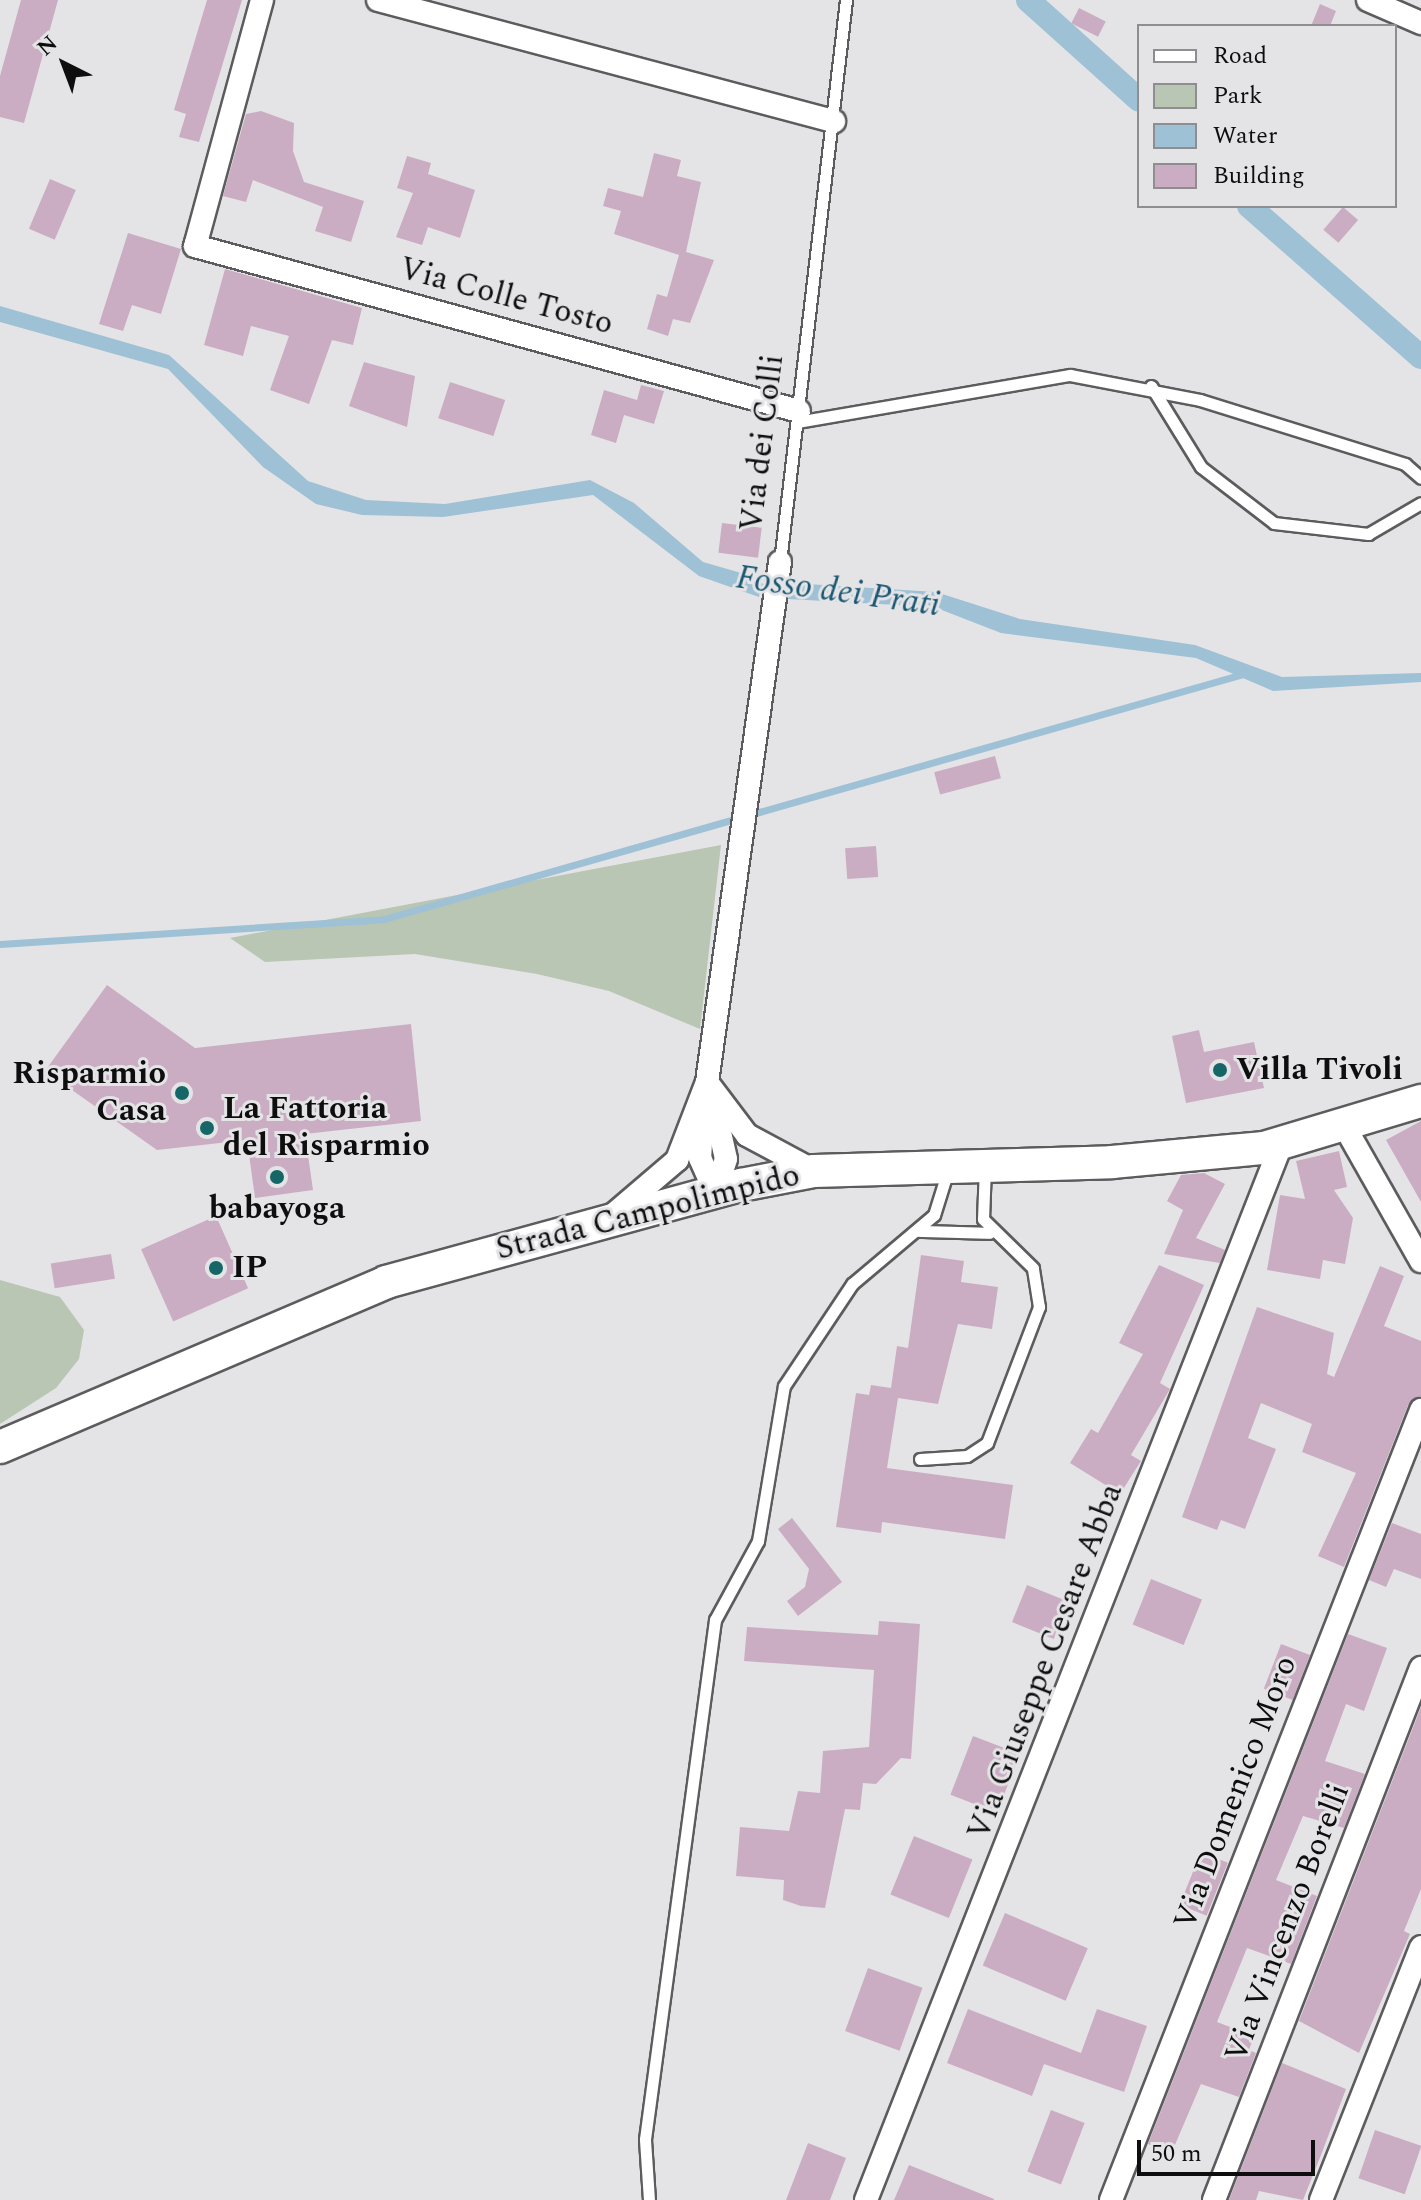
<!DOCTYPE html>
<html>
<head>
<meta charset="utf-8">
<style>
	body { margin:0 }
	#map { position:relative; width:1421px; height:2200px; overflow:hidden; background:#e4e4e6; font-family:Spectral,serif }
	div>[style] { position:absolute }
	.green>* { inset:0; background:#b8c6b3 }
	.water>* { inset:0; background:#9ec1d5 }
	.stream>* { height:7px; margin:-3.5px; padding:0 3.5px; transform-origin:3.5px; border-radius:3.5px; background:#9ec1d5 }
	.canal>* { height:24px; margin:-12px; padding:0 12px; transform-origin:12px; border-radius:12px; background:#9ec1d5 }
	.building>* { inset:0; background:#cbadc3; transform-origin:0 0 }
	.roads { filter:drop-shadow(2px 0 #5c5c5e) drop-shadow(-2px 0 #5c5c5e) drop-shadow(0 2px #5c5c5e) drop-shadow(0 -2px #5c5c5e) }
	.lane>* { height:11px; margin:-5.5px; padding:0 5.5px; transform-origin:5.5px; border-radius:5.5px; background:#fff }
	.street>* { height:22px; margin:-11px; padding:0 11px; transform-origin:11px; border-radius:11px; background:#fff }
	.secondary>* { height:32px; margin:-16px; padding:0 16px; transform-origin:16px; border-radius:16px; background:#fff }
	.dots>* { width:22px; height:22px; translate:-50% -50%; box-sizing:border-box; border:4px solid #e4e4e6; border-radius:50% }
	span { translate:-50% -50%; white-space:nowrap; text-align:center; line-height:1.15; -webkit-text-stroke:6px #e4e4e6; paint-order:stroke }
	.street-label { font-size:32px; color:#0e0e0e }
	.poi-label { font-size:32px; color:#0e0e0e; font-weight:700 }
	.left { translate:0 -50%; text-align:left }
	.right { translate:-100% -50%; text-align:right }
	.water-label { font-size:34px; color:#195773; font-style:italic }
	.legend { position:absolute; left:1137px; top:24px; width:260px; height:184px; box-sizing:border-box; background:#e4e4e6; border:2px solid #8e8e90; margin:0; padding:10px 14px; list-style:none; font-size:24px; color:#0e0e0e }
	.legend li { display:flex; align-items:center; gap:16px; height:40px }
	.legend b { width:40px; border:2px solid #8e8e90 }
	.north { position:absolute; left:24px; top:24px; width:80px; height:80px; -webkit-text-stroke:6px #e4e4e6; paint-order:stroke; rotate:318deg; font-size:22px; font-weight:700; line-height:32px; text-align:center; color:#0e0e0e }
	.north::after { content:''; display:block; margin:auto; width:28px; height:36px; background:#0e0e0e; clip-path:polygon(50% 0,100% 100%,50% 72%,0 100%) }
	.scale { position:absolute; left:1137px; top:2140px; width:178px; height:36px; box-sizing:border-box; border:4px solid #0e0e0e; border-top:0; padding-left:10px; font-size:24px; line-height:28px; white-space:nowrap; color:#0e0e0e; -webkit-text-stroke:6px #e4e4e6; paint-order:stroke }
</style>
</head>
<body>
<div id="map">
	<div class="green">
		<div style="clip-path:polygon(721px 845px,700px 1029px,609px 991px,537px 974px,415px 954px,265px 962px,230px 938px)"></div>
		<div style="clip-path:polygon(0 1280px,60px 1297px,84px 1330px,79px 1359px,56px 1388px,0 1424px)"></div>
	</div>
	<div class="water">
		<div style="clip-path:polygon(0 306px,169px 355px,308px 481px,366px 500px,445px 504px,590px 480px,634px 503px,703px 562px,762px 579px,759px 597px,699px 576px,593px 495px,443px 517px,362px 515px,316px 504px,263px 467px,168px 369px,0 322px)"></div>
		<div style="clip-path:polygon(791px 583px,936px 592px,1020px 619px,1195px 645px,1282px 677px,1421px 673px,1421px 682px,1273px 691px,1196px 658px,1001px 633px,934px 607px,788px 599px)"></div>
	</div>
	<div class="stream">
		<div style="left:751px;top:585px;width:48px;rotate:8.5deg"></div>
		<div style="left:0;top:944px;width:385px;rotate:-3.7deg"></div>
		<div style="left:384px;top:919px;width:901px;rotate:-15.92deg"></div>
	</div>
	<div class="canal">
		<div style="left:1028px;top:0;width:149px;rotate:42deg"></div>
		<div style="left:1249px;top:206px;width:229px;rotate:41.3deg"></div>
	</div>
	<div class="building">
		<div style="clip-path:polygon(21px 0,58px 0,24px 123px,0 117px,0 76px)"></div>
		<div style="clip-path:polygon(207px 0,242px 0,199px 142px,179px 137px,186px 114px,174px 110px)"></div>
		<div style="clip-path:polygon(1320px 4px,1336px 11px,1330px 26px,1311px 26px)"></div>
		<div style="left:1079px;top:8px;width:30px;height:17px;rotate:27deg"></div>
		<div style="clip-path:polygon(261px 111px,294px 123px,293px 151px,304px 182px,364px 201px,351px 242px,315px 231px,323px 207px,253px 180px,246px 202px,223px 196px,246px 114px)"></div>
		<div style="clip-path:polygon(654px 153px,681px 160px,677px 176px,701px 182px,686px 252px,714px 260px,690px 323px,673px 319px,668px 336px,647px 329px,657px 294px,667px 297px,679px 255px,614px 234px,621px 211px,603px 206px,608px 188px,643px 197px)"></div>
		<div style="clip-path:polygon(407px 156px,431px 163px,428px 174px,475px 190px,460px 238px,428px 227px,422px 245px,396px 237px,413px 193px,397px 188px)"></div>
		<div style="left:50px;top:179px;width:28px;height:54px;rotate:23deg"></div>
		<div style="left:1343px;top:207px;width:20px;height:30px;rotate:41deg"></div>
		<div style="clip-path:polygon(128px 233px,181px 249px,161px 314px,132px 305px,123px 331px,99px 324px)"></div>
		<div style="clip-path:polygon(225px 269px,362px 308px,353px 345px,332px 340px,309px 404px,270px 390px,289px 336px,251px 326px,243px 356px,204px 345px)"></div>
		<div style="clip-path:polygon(364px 362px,415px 376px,407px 427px,349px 406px)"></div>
		<div style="left:450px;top:382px;width:58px;height:38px;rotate:18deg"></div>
		<div style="clip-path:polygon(641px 385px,664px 391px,654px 424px,624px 415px,616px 443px,591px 435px,604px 390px,637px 400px)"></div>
		<div style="left:722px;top:523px;width:40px;height:30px;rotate:7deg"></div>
		<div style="left:995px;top:756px;width:23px;height:63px;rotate:75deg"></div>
		<div style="left:876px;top:846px;width:31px;height:31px;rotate:86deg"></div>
		<div style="clip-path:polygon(107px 985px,195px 1048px,411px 1024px,421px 1121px,305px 1134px,313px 1190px,255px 1198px,247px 1140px,157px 1150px,45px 1071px)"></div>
		<div style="clip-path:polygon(1199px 1030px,1204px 1052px,1254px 1042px,1264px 1088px,1186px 1103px,1172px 1036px)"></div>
		<div style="clip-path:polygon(1421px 1121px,1421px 1202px,1386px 1140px)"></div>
		<div style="clip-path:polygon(1339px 1151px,1347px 1187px,1334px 1190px,1353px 1218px,1345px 1264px,1323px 1260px,1320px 1279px,1267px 1270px,1280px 1195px,1305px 1199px,1296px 1161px)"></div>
		<div style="clip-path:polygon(1204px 1173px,1225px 1184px,1196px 1238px,1225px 1250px,1220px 1263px,1164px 1254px,1183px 1210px,1167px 1201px,1181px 1175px)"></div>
		<div style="left:216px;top:1216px;width:79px;height:82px;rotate:66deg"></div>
		<div style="left:111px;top:1254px;width:25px;height:61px;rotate:81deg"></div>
		<div style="clip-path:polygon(921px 1255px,964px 1261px,961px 1282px,998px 1287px,992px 1329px,958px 1324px,938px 1404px,898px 1398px,887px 1468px,1013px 1485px,1005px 1539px,882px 1522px,881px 1533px,836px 1527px,856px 1393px,869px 1395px,871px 1385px,891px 1388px,897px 1346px,908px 1348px)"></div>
		<div style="clip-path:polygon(1159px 1265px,1204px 1285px,1160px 1383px,1170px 1389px,1131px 1455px,1141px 1461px,1120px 1494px,1070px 1463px,1091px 1429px,1098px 1433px,1143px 1354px,1119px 1343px)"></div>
		<div style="clip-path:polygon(1380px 1266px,1404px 1276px,1384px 1326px,1421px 1341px,1421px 1396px,1408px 1405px,1344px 1567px,1318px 1556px,1356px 1473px,1302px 1452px,1312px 1424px,1261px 1403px,1248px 1438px,1276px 1449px,1245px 1529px,1221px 1520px,1217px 1530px,1182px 1517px,1257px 1307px,1334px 1333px,1327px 1374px,1334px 1377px)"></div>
		<div style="clip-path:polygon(792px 1518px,842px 1582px,798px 1616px,787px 1601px,805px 1587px,809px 1569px,778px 1529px)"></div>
		<div style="clip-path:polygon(1392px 1523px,1421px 1534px,1421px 1579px,1394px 1569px,1386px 1587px,1369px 1580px)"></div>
		<div style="left:1151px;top:1579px;width:55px;height:49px;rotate:22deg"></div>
		<div style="left:1027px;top:1585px;width:45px;height:40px;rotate:22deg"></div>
		<div style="clip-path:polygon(879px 1621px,920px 1624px,911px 1759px,901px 1758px,876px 1784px,863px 1783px,860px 1810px,845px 1809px,825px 1908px,801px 1906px,783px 1900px,784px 1880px,736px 1876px,740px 1827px,789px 1831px,798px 1791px,820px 1793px,823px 1751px,869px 1747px,874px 1670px,744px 1661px,747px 1627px,878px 1635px)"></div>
		<div style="clip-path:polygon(1348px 1634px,1387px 1648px,1364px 1711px,1346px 1704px,1325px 1761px,1365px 1774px,1344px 1828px,1303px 1816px,1276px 1880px,1317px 1896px,1291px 1964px,1247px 1948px,1217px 2022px,1254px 2036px,1249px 2050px,1256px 2053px,1239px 2097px,1201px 2084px,1171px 2154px,1148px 2144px)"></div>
		<div style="left:1281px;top:1644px;width:31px;height:48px;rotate:21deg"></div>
		<div style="clip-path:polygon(1421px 1707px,1421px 1889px,1404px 1931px,1410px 1934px,1359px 2053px,1299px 2021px)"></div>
		<div style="left:973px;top:1736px;width:50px;height:63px;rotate:21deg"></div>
		<div style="left:914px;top:1836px;width:63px;height:63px;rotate:22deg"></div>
		<div style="left:1201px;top:1852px;width:29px;height:57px;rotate:22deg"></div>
		<div style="left:1005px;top:1913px;width:90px;height:57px;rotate:23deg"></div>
		<div style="left:868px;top:1968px;width:58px;height:67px;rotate:20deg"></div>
		<div style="clip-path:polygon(968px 2009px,1081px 2053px,1097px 2009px,1147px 2026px,1124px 2092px,1044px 2064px,1032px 2096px,947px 2063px)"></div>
		<div style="clip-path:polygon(1282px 2063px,1346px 2089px,1321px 2155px,1303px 2200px,1259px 2191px,1256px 2200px,1229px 2200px)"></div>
		<div style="left:1051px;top:2110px;width:36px;height:66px;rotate:21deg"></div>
		<div style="left:1375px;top:2130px;width:49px;height:51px;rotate:19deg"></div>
		<div style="clip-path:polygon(808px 2143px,846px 2158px,830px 2200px,786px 2200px)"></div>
		<div style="clip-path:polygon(909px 2165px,994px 2199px,994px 2200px,894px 2200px)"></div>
	</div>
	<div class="roads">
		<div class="lane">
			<div style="left:1151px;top:386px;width:95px;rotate:58.3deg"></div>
			<div style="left:1201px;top:467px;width:92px;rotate:37.5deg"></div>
			<div style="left:1274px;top:523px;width:95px;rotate:6.7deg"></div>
			<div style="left:1368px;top:534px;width:61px;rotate:-30.3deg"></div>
			<div style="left:797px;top:422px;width:277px;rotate:-9.8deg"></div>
			<div style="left:1070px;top:375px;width:132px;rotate:10.9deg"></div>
			<div style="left:1200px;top:400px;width:215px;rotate:17.3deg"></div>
			<div style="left:1405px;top:464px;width:21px;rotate:41deg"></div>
			<div style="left:780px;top:562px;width:566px;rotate:-83.3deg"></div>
			<div style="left:919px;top:1231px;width:70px;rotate:1.6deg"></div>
			<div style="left:920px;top:1459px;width:47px;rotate:-3.7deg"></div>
			<div style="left:967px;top:1456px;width:24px;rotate:-33deg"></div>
			<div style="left:987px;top:1443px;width:146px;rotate:-69.1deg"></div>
			<div style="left:1039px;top:1307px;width:39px;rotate:-99deg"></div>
			<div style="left:1033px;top:1268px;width:70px;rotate:-135.6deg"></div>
			<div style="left:983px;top:1219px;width:52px;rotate:-87.8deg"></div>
			<div style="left:649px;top:2200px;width:61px;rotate:-93.8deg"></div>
			<div style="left:645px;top:2139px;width:524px;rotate:-82.32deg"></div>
			<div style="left:715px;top:1620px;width:90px;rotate:-61.4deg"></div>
			<div style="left:758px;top:1541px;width:157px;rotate:-80.5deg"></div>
			<div style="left:784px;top:1386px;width:123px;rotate:-56.3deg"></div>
			<div style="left:852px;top:1284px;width:107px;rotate:-40.1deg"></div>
			<div style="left:934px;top:1215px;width:47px;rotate:-72.7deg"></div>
		</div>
		<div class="street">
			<div style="left:262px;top:0;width:255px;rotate:105.2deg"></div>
			<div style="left:195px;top:246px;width:626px;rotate:15.28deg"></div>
			<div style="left:378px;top:0;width:472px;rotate:14.9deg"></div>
			<div style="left:1368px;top:0;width:58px;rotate:23.5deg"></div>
			<div style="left:707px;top:1082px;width:66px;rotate:53deg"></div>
			<div style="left:747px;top:1135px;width:76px;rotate:28.2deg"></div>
			<div style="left:714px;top:1106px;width:54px;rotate:77.2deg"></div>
			<div style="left:726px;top:1159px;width:35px;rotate:108deg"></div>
			<div style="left:702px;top:1123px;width:35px;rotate:93deg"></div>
			<div style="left:700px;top:1158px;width:37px;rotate:66deg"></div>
			<div style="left:1346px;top:1129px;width:152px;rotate:60.4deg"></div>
			<div style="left:615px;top:1213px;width:82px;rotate:-40.5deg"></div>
			<div style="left:677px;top:1160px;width:84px;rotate:-69deg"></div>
			<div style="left:707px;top:1082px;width:525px;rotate:-82.01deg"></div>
			<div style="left:866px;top:2200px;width:1134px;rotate:-68.53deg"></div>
			<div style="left:1111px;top:2200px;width:849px;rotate:-68.57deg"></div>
			<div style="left:1214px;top:2200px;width:571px;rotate:-68.74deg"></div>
			<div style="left:1321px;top:2200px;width:272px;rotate:-68.4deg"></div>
		</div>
		<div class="secondary">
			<div style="left:0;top:1447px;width:420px;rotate:-23.1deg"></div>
			<div style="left:386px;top:1282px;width:368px;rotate:-15.3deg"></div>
			<div style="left:741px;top:1185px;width:74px;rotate:-10.9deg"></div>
			<div style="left:814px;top:1171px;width:298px;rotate:-1.7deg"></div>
			<div style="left:1112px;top:1162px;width:153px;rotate:-5.3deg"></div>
			<div style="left:1264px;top:1148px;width:164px;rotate:-16.7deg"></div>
		</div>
	</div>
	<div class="dots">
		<div style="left:1220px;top:1070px;background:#176667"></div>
		<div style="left:182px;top:1093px;background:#176667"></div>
		<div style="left:207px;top:1128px;background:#176667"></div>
		<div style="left:277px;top:1177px;background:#176667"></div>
		<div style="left:216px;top:1268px;background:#176667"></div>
	</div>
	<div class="street-label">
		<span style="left:506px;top:297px;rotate:15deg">Via Colle Tosto</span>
		<span style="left:763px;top:443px;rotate:-83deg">Via dei Colli</span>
		<span style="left:648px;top:1213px;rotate:-14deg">Strada Campolimpido</span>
		<span style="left:1046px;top:1662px;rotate:-69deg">Via Giuseppe Cesare Abba</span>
		<span style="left:1236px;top:1793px;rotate:-69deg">Via Domenico Moro</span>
		<span style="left:1288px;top:1923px;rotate:-69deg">Via Vincenzo Borelli</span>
	</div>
	<div class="poi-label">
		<span class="left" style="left:1236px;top:1070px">Villa Tivoli</span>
		<span class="right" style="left:166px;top:1093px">Risparmio<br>Casa</span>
		<span class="left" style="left:223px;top:1128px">La Fattoria<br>del Risparmio</span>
		<span style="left:277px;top:1209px">babayoga</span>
		<span class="left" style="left:232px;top:1268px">IP</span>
	</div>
	<div class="water-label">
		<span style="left:838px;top:592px;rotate:8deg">Fosso dei Prati</span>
	</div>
	<ul class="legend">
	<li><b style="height:10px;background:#fff"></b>Road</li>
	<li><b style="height:22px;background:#b8c6b3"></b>Park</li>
	<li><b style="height:22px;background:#9ec1d5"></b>Water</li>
	<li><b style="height:22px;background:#cbadc3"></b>Building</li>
	</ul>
	<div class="north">N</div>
	<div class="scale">50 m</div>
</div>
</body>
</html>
